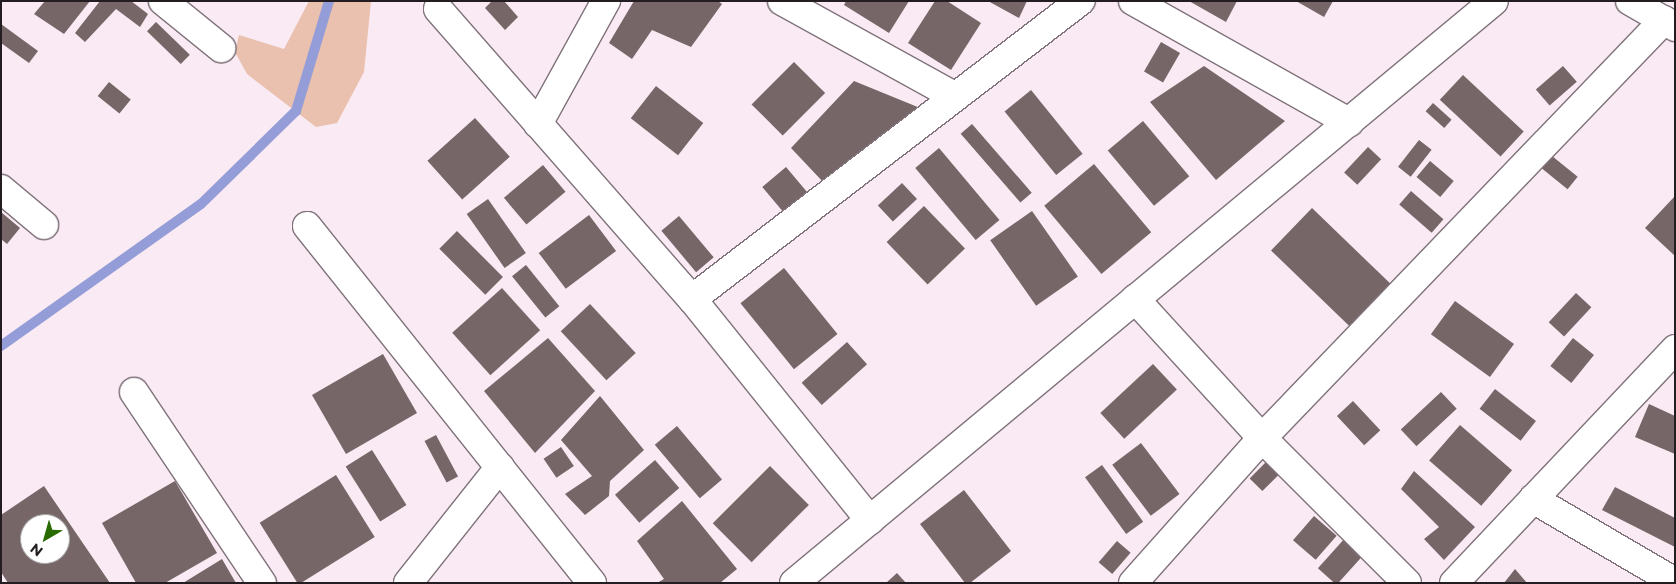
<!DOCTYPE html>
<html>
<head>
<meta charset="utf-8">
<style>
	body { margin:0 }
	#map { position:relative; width:1676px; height:584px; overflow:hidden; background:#f9eaf3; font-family:Montserrat,sans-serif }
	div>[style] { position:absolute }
	.green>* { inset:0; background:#eac0ae }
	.stream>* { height:10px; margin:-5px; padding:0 5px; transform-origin:5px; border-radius:5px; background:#949dd7 }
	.building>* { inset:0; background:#766667; transform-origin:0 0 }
	.roads { filter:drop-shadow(1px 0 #80737b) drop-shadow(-1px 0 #80737b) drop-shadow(0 1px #80737b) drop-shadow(0 -1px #80737b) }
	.minor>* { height:28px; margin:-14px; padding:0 14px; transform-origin:14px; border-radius:14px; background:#fff }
	.major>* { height:28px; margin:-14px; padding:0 14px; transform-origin:14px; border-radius:14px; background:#fff }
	span { translate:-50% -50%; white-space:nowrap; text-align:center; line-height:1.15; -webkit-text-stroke:4.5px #fff; paint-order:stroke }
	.frame { position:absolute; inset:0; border:2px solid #231d21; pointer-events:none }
	.north { position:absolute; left:20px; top:514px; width:50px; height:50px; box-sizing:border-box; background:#fff; border:1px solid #a7a5a6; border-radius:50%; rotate:218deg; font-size:14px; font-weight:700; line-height:20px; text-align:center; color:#231d21 }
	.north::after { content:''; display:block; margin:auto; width:18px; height:22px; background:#296a00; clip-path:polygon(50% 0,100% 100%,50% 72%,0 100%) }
</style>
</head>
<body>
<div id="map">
	<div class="green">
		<div style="clip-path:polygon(309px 1px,371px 1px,364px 72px,337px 123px,316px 127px,247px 74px,235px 52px,239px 35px,284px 49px)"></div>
	</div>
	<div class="stream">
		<div style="left:1px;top:346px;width:245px;rotate:-35.4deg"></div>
		<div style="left:201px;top:204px;width:133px;rotate:-44.4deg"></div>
		<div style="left:296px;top:111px;width:115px;rotate:-73.3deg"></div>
	</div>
	<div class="building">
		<div style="clip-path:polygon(45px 1px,90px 1px,64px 34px,34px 14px)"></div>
		<div style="clip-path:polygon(100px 1px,131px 1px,148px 14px,140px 27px,116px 9px,85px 42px,75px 33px)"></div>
		<div style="clip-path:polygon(492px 1px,504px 1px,518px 17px,505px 30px,485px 8px)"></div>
		<div style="clip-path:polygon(634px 1px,718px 1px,722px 4px,691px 47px,652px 30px,632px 59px,609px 43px)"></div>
		<div style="clip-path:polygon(846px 1px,909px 1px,889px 33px,844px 5px)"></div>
		<div style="clip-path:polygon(935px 1px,947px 1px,981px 23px,951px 70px,908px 43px)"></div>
		<div style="clip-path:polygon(988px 1px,1027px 1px,1019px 18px)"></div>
		<div style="clip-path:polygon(1189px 1px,1237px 1px,1226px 22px)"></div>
		<div style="clip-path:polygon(1296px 1px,1333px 1px,1324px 17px)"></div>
		<div style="left:156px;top:22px;width:47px;height:13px;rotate:44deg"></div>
		<div style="clip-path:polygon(1px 24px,38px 51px,29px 63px,1px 43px)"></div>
		<div style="left:1161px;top:42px;width:22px;height:34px;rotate:30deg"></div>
		<div style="left:794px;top:62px;width:44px;height:60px;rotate:45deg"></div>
		<div style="clip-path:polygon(1204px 66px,1285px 121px,1216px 180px,1150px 102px)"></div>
		<div style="left:1563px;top:66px;width:21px;height:36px;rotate:49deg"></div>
		<div style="left:1463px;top:75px;width:83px;height:34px;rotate:43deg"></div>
		<div style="clip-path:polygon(854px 81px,925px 110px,887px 144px,876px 140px,825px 184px,791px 148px)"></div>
		<div style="left:109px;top:82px;width:28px;height:18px;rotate:39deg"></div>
		<div style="left:656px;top:86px;width:60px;height:41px;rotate:38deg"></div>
		<div style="left:1031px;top:90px;width:82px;height:34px;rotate:51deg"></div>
		<div style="left:1433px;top:103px;width:25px;height:11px;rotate:42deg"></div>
		<div style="left:475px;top:118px;width:52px;height:64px;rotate:48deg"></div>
		<div style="left:1143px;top:121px;width:72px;height:46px;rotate:50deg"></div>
		<div style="left:972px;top:124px;width:91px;height:15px;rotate:49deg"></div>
		<div style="left:1419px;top:140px;width:16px;height:34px;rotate:38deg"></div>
		<div style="left:1368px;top:147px;width:18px;height:35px;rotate:43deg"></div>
		<div style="left:939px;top:148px;width:94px;height:31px;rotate:50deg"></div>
		<div style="left:1552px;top:156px;width:33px;height:16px;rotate:39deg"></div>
		<div style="left:1430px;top:161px;width:31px;height:21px;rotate:40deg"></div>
		<div style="left:1094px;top:164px;width:89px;height:65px;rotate:50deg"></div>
		<div style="left:543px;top:165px;width:35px;height:51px;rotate:50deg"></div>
		<div style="left:786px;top:167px;width:38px;height:31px;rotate:50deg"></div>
		<div style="left:902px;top:183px;width:22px;height:33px;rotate:47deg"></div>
		<div style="left:1411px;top:191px;width:43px;height:18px;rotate:41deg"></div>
		<div style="clip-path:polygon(1675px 196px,1675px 256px,1645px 228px)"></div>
		<div style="left:488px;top:199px;width:66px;height:26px;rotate:55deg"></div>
		<div style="left:924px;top:206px;width:59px;height:52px;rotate:46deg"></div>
		<div style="left:1312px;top:208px;width:111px;height:59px;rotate:44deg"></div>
		<div style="left:1032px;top:211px;width:80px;height:51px;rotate:55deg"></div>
		<div style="clip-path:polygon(1px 212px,20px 228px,7px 244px,1px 239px)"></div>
		<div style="left:589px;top:215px;width:45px;height:63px;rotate:53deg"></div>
		<div style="left:679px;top:216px;width:54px;height:23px;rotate:50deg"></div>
		<div style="left:457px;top:231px;width:65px;height:25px;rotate:45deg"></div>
		<div style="left:526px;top:265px;width:53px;height:18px;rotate:51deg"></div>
		<div style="left:784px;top:268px;width:85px;height:56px;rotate:51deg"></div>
		<div style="left:502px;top:288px;width:57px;height:67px;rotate:48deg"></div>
		<div style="left:1576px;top:293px;width:21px;height:40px;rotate:43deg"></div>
		<div style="left:1455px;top:301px;width:73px;height:41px;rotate:36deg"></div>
		<div style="left:590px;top:304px;width:67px;height:40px;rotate:47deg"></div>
		<div style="clip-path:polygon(548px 338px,595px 391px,535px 453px,484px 391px)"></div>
		<div style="left:1573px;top:338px;width:27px;height:36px;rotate:39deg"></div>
		<div style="left:847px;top:342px;width:30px;height:61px;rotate:48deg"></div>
		<div style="left:383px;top:354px;width:68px;height:82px;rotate:60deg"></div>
		<div style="left:1153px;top:364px;width:35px;height:72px;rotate:47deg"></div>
		<div style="left:1495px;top:389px;width:52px;height:25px;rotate:38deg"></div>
		<div style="left:1441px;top:392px;width:23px;height:55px;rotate:47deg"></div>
		<div style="clip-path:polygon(600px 396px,644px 450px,610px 481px,609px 496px,585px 515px,565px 494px,592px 476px,561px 440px)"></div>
		<div style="left:1353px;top:401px;width:40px;height:22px;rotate:47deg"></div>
		<div style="clip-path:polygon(1649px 404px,1675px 416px,1675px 454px,1635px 437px)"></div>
		<div style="left:1460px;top:425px;width:69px;height:47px;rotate:41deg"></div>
		<div style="left:677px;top:426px;width:70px;height:29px;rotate:50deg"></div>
		<div style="left:436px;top:435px;width:47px;height:13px;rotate:62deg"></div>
		<div style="left:1141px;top:443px;width:64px;height:36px;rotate:53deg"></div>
		<div style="left:561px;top:447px;width:23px;height:21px;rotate:56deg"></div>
		<div style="left:372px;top:450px;width:65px;height:31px;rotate:58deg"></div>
		<div style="left:655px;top:460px;width:37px;height:53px;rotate:49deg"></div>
		<div style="left:1268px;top:460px;width:18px;height:26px;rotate:45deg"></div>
		<div style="left:1102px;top:465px;width:70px;height:21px;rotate:54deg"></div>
		<div style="left:770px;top:466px;width:55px;height:81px;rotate:45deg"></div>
		<div style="clip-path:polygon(1414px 471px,1475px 527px,1444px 560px,1424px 539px,1439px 527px,1401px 489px)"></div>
		<div style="left:336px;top:475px;width:73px;height:90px;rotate:58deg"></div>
		<div style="clip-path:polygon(175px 481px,217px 553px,165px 583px,136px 583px,102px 523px)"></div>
		<div style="clip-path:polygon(evenodd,44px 486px,110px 583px,8px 583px,1px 572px,1px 515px,44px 486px,30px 524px,60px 524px,60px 554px,30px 554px,30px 524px)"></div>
		<div style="clip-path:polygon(1615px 487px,1675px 518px,1675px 547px,1602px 510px)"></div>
		<div style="clip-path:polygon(964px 490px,1011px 551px,970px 583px,965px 583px,920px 524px)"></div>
		<div style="clip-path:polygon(682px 501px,737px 569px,720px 583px,657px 583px,664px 579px,637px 541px)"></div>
		<div style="left:1314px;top:516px;width:30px;height:32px;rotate:41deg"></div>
		<div style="left:1346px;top:537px;width:25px;height:42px;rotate:42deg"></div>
		<div style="left:1117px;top:541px;width:18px;height:28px;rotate:41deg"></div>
		<div style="clip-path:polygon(222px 559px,236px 583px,183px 583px)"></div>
		<div style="clip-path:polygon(1515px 569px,1527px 583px,1504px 583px)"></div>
		<div style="clip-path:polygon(897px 573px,906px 583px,886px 583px)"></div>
	</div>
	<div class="roads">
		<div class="minor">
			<div style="left:163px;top:1px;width:75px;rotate:39deg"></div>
			<div style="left:782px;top:1px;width:196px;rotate:28.9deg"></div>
			<div style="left:1133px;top:1px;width:248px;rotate:29.3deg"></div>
			<div style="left:1630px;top:1px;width:52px;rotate:30deg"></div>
			<div style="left:438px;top:9px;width:386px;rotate:48.8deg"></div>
			<div style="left:692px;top:299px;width:284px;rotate:51.2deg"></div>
			<div style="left:538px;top:124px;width:141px;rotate:-61.1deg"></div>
			<div style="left:1px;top:189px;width:56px;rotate:39.9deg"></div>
			<div style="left:307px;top:226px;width:457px;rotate:51.4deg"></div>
			<div style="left:692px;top:299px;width:490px;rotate:-37.5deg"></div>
			<div style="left:1135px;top:299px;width:188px;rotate:47.6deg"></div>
			<div style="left:1262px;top:438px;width:205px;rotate:45deg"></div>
			<div style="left:134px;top:392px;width:230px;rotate:56.2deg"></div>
			<div style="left:1533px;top:499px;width:164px;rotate:30.3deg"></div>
			<div style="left:408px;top:583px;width:148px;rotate:-51.6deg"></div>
			<div style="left:1133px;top:583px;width:194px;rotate:-48.3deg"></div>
			<div style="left:1262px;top:438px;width:580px;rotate:-46.12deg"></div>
			<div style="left:1454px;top:583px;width:322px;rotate:-46.6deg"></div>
		</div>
		<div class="major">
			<div style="left:794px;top:583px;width:910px;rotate:-39.74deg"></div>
		</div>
	</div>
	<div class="frame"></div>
	<div class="north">N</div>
</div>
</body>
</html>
